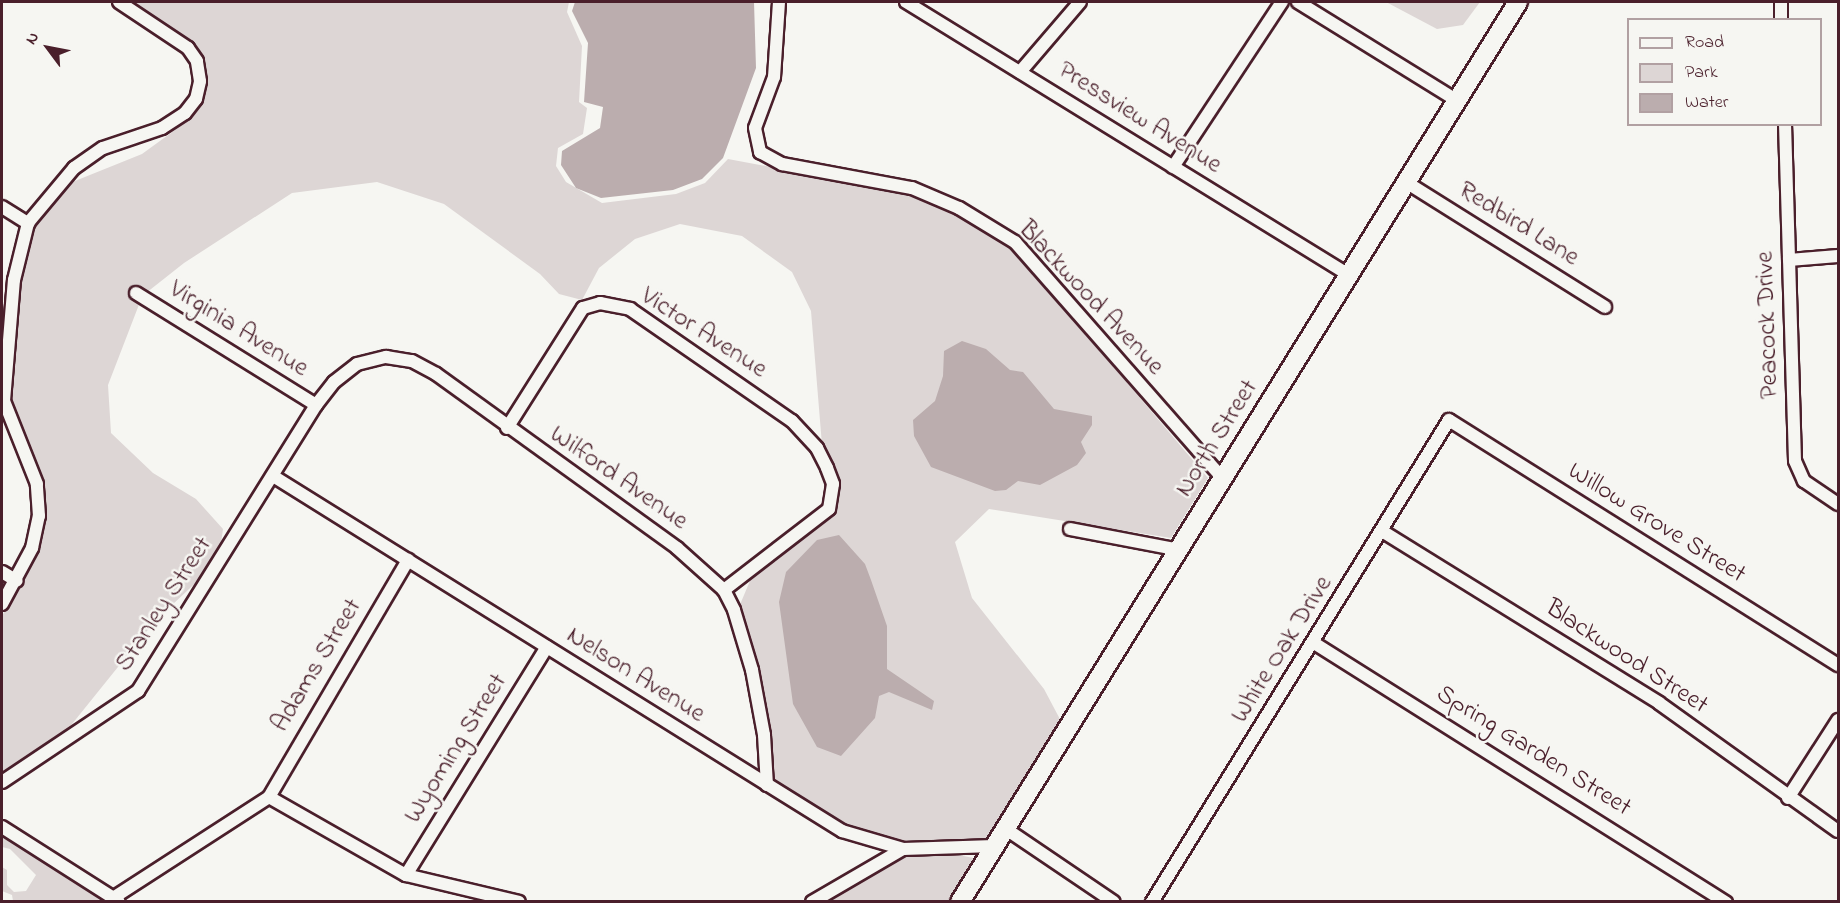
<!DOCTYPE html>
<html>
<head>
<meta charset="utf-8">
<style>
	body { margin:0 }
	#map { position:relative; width:1840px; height:903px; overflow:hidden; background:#f6f6f2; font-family:"Indie Flower",sans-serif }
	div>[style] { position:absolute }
	.green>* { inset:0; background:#ddd6d5 }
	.water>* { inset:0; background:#bbadae }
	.roads { filter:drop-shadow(2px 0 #4a1f2b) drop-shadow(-2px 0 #4a1f2b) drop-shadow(0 2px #4a1f2b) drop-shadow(0 -2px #4a1f2b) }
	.street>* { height:12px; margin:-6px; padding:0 6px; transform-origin:6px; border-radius:6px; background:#f6f6f2 }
	.secondary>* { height:18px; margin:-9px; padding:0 9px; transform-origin:9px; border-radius:9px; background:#f6f6f2 }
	span { translate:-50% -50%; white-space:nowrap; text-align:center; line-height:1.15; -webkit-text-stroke:5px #f6f6f2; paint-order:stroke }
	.street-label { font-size:26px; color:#4a1f2b }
	.frame { position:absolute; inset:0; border:3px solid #4a1f2b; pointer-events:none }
	.legend { position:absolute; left:1627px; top:18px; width:195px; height:108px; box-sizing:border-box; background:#f6f6f2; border:2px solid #b1a0a2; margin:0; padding:8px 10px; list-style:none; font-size:18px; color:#4a1f2b }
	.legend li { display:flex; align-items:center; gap:12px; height:30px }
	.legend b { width:30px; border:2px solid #b1a0a2 }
	.north { position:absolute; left:18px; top:18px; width:60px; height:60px; -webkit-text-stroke:4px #f6f6f2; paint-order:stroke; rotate:302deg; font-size:16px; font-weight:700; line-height:24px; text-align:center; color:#4a1f2b }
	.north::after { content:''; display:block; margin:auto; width:21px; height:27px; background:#4a1f2b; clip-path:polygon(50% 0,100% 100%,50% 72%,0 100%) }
</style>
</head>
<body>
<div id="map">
	<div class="green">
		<div style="clip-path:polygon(129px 2px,569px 2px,567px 12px,582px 46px,579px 102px,587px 108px,583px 134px,558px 148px,556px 166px,566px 182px,602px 203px,676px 194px,705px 183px,728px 159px,911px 193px,955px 212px,1014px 250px,1208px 478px,1171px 538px,989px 509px,955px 542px,972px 598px,1044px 689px,1062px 723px,990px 840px,901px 843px,845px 826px,773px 782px,770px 735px,758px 669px,739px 607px,752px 576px,825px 522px,839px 498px,833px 466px,822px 445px,811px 311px,792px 272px,742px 236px,680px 224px,635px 239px,599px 268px,582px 300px,559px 294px,540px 274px,444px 204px,377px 182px,292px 193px,184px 263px,146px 293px,133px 285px,128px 294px,140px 302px,108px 385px,111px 433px,153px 473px,196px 499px,223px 529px,220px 550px,205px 574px,155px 621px,64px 734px,2px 774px,2px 616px,38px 551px,45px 518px,43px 484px,11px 398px,20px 282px,34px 226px,70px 183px,142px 154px,186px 122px,201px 102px,207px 86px,203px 61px)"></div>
		<div style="clip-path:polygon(1386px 2px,1480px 2px,1463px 25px,1437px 29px)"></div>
		<div style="clip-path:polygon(2px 834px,109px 901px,13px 901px,12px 895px,2px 891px,2px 867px,7px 870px,7px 885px,14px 892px,26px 891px,36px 875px,10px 849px,2px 847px)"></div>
		<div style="clip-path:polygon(959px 855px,978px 859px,952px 901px,821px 902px,897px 857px)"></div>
	</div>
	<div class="water">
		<div style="clip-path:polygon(575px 2px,754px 2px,756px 68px,723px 158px,702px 179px,673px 190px,601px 198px,576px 188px,561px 165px,562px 151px,600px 128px,603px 107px,584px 102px,588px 43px,572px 11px)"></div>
		<div style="clip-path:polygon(962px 341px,986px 349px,1010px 370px,1023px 372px,1054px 409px,1092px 416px,1092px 425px,1081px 442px,1086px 453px,1077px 465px,1040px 485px,1018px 481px,1006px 490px,995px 491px,931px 467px,914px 436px,913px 420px,935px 401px,943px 376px,944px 351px)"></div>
		<div style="clip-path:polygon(839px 535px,865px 564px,871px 580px,887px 626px,887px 669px,934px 701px,932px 710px,889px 692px,879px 696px,875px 718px,841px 756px,817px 747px,793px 704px,779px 602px,786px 572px,817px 540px)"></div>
	</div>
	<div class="roads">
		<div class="street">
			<div style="left:779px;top:2px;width:75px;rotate:93.8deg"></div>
			<div style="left:774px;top:77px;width:54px;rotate:110.4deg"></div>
			<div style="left:755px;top:128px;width:25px;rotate:78deg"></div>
			<div style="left:760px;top:152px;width:25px;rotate:29deg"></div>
			<div style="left:782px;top:164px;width:132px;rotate:10.5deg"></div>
			<div style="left:912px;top:188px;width:51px;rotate:23.1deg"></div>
			<div style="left:959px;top:208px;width:66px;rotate:31.3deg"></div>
			<div style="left:1015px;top:242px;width:315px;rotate:48.7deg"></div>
			<div style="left:906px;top:2px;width:520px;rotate:31.64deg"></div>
			<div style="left:1298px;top:2px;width:186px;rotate:31.8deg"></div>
			<div style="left:1781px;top:2px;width:18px;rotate:90deg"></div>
			<div style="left:1020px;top:72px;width:92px;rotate:-49.4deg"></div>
			<div style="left:1785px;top:124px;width:337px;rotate:88.3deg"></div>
			<div style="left:1795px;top:461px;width:22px;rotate:66deg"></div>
			<div style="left:1804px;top:481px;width:41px;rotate:34.1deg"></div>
			<div style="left:1173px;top:167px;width:198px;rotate:-56.6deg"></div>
			<div style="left:1406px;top:182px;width:235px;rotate:32.1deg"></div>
			<div style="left:2px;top:207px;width:31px;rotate:32deg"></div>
			<div style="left:1789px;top:260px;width:49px;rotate:-4.7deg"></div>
			<div style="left:136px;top:293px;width:212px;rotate:31.9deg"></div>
			<div style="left:507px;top:428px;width:142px;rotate:-57.7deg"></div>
			<div style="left:583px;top:308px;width:18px;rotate:-16deg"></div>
			<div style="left:600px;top:303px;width:31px;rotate:11deg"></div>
			<div style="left:630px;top:309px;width:197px;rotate:34.7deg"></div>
			<div style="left:792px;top:421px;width:37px;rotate:47deg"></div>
			<div style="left:817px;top:448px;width:22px;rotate:63deg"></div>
			<div style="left:827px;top:468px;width:17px;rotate:69deg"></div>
			<div style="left:833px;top:484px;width:25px;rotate:99deg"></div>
			<div style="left:829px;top:509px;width:133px;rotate:142.4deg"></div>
			<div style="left:273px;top:476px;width:671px;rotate:31.96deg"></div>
			<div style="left:842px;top:831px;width:64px;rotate:16.4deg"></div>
			<div style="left:903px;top:849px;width:91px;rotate:-1.9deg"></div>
			<div style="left:1070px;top:529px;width:112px;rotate:10.8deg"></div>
			<div style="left:1382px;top:531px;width:326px;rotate:31.8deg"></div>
			<div style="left:1659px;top:703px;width:220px;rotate:35.6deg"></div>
			<div style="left:2px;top:572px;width:17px;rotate:31deg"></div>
			<div style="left:2px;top:604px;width:64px;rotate:-61.8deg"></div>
			<div style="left:32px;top:548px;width:33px;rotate:-78deg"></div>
			<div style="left:39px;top:516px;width:32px;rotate:-94deg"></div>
			<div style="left:37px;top:484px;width:89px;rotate:-111.7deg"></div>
			<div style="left:4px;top:401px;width:121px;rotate:-85.3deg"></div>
			<div style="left:14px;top:280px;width:59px;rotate:-76.2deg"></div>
			<div style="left:28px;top:223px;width:72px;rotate:-50.1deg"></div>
			<div style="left:74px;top:168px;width:35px;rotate:-35deg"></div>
			<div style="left:103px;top:148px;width:62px;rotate:-18.7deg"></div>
			<div style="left:162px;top:128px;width:27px;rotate:-33deg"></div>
			<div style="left:185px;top:113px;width:18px;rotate:-52deg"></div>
			<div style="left:196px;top:99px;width:18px;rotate:-77deg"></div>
			<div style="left:200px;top:81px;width:20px;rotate:-99deg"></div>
			<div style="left:197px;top:61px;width:16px;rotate:-125deg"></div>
			<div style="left:188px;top:48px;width:83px;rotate:-146.3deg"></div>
			<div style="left:1314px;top:643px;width:487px;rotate:32.2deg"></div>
			<div style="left:2px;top:782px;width:164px;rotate:-33.8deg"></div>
			<div style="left:138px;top:691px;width:337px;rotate:-58.1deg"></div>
			<div style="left:316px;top:405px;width:29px;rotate:-52deg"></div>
			<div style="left:334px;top:382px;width:29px;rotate:-38deg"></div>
			<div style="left:357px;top:364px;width:30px;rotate:-14deg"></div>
			<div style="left:386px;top:357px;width:26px;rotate:9deg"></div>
			<div style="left:412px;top:361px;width:27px;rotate:28deg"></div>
			<div style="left:436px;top:374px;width:297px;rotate:35.8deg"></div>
			<div style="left:677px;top:548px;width:63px;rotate:41.8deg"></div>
			<div style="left:724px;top:590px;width:22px;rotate:63deg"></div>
			<div style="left:734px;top:610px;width:63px;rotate:73.3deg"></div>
			<div style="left:752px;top:670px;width:66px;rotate:79.5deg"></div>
			<div style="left:764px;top:735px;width:50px;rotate:86.6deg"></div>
			<div style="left:269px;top:797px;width:158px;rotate:29.7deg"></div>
			<div style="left:406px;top:875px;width:116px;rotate:13.4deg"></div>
			<div style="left:1788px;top:798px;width:93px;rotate:-57.3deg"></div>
			<div style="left:2px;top:827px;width:138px;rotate:32.5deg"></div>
			<div style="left:1006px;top:829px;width:130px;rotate:34.1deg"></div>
			<div style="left:406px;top:875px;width:268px;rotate:-58.3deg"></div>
			<div style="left:113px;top:898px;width:186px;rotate:-32.9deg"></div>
			<div style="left:269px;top:797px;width:275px;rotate:-59.6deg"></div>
			<div style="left:812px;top:902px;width:105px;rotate:-30.2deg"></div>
			<div style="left:1152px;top:902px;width:566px;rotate:-58.36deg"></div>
			<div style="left:1449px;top:420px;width:460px;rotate:32.2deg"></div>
		</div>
		<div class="secondary">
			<div style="left:960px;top:902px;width:1059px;rotate:-58.2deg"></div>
		</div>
	</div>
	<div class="street-label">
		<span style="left:1139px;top:119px;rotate:32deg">Pressview Avenue</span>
		<span style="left:1518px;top:225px;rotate:32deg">Redbird Lane</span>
		<span style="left:1090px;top:299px;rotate:47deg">Blackwood Avenue</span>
		<span style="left:1769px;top:325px;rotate:-92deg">Peacock Drive</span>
		<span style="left:238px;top:330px;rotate:32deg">Virginia Avenue</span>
		<span style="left:703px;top:334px;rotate:33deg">Victor Avenue</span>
		<span style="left:1218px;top:439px;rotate:-58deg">North Street</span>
		<span style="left:618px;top:479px;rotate:35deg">Wilford Avenue</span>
		<span style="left:1656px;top:524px;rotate:32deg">Willow Grove Street</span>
		<span style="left:165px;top:605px;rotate:-57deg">Stanley Street</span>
		<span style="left:1283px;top:650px;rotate:-58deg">White Oak Drive</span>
		<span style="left:1626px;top:658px;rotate:33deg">Blackwood Street</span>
		<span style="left:318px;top:666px;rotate:-59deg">Adams Street</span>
		<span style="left:635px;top:676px;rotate:32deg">Nelson Avenue</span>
		<span style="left:457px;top:749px;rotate:-58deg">Wyoming Street</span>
		<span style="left:1533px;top:752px;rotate:32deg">Spring Garden Street</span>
	</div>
	<div class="frame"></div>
	<ul class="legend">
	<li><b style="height:8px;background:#f6f6f2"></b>Road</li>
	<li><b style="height:16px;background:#ddd6d5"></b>Park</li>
	<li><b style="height:16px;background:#bbadae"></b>Water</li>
	</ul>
	<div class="north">N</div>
</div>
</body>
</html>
